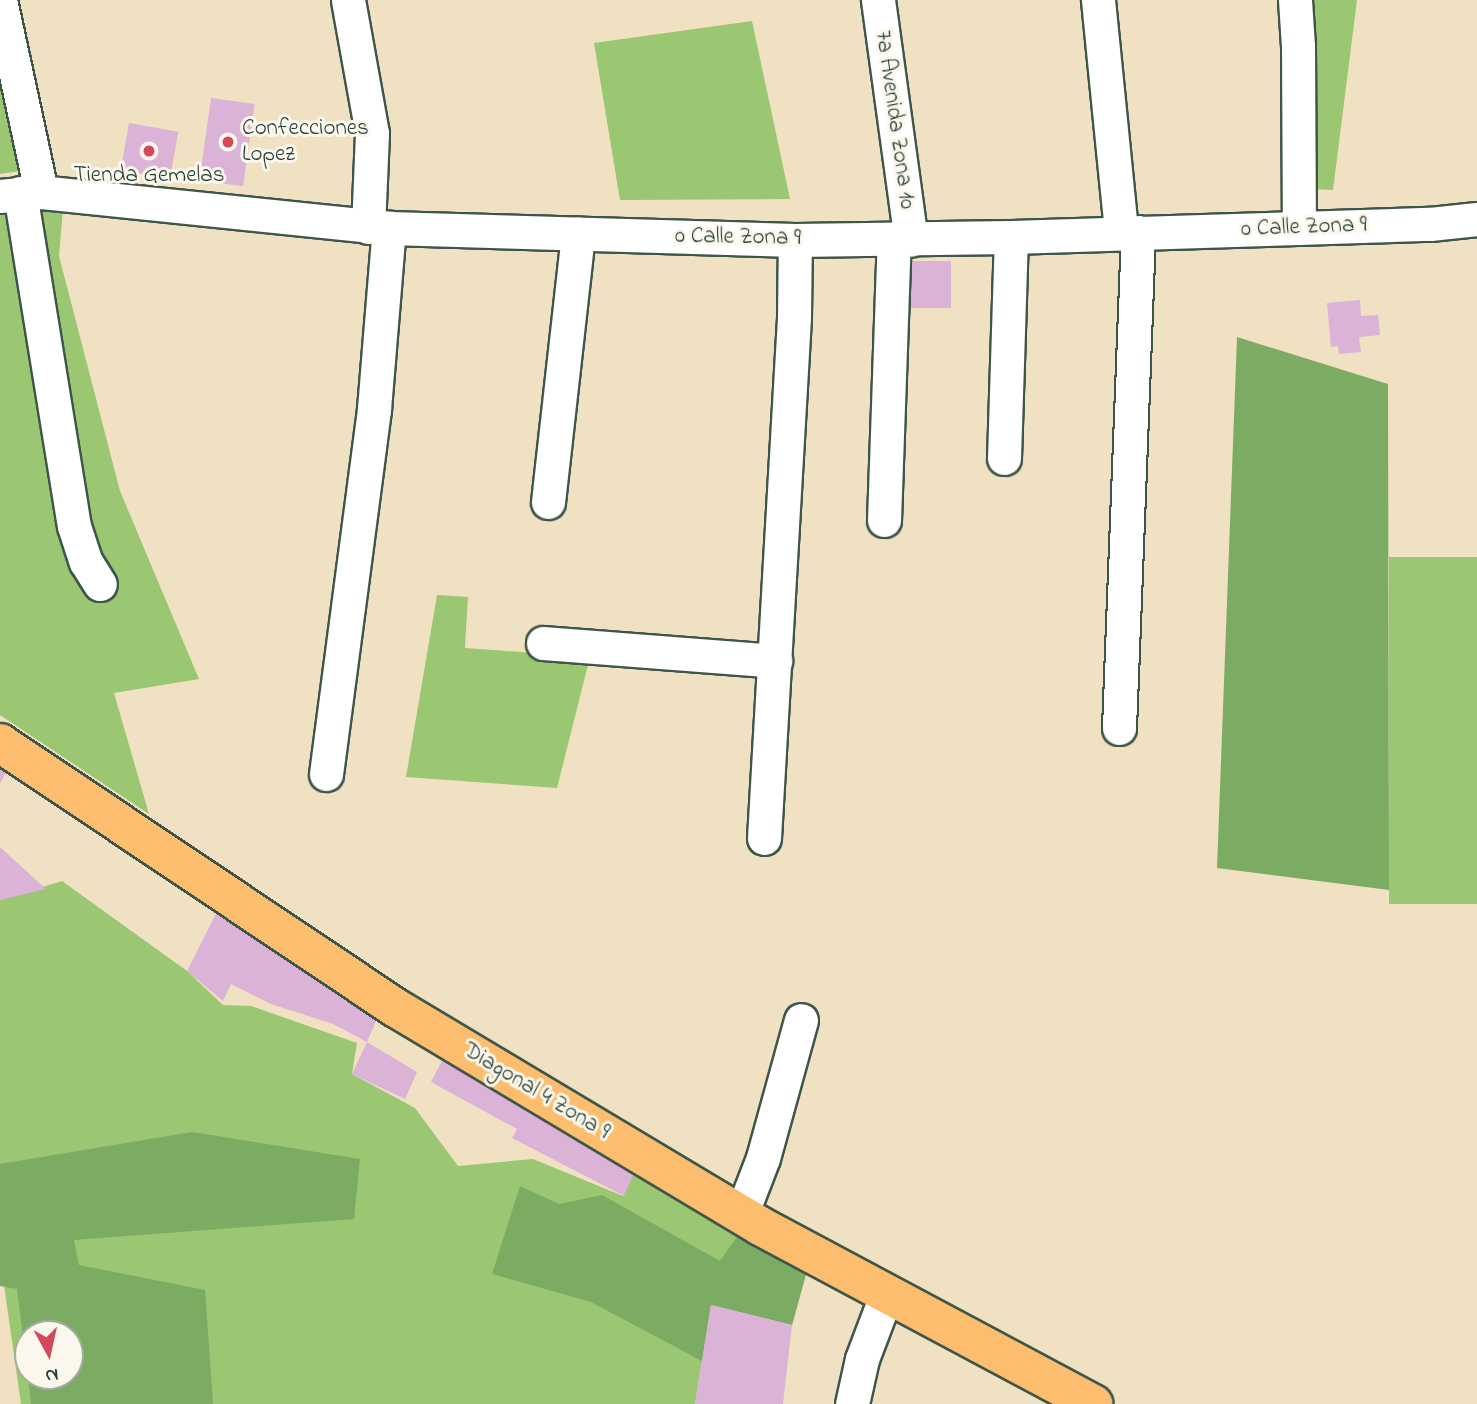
<!DOCTYPE html>
<html>
<head>
<meta charset="utf-8">
<style>
	body { margin:0 }
	#map { position:relative; width:1477px; height:1404px; overflow:hidden; background:#f1e1c3; font-family:"Indie Flower",sans-serif }
	div>[style] { position:absolute }
	.green>* { inset:0; background:#9bc672; transform-origin:0 0 }
	.forest>* { inset:0; background:#7cab64 }
	.building>* { inset:0; background:#dab3d7; transform-origin:0 0 }
	.roads { filter:drop-shadow(2px 0 #3e5649) drop-shadow(-2px 0 #3e5649) drop-shadow(0 2px #3e5649) drop-shadow(0 -2px #3e5649) }
	.minor>* { height:33px; margin:-16.5px; padding:0 16.5px; transform-origin:16.5px; border-radius:16.5px; background:#fff }
	.major>* { height:38px; margin:-19px; padding:0 19px; transform-origin:19px; border-radius:19px; background:#fcbd6f }
	.dots>* { width:19px; height:19px; translate:-50% -50%; box-sizing:border-box; border:4px solid #fbf7ec; border-radius:50% }
	span { translate:-50% -50%; white-space:nowrap; text-align:center; line-height:1.15; -webkit-text-stroke:6px #fbf7ec; paint-order:stroke }
	.street-label { font-size:23px; color:#1f3d34 }
	.poi-label { font-size:23px; color:#1f3d34 }
	.left { translate:0 -50%; text-align:left }
	.north { position:absolute; left:14px; top:1320px; width:70px; height:70px; box-sizing:border-box; background:#fbf7ec; border:2px solid #a3ada2; border-radius:50%; rotate:172deg; font-size:19px; font-weight:700; line-height:28px; text-align:center; color:#1f3d34 }
	.north::after { content:''; display:block; margin:auto; width:24px; height:32px; background:#d1495b; clip-path:polygon(50% 0,100% 100%,50% 72%,0 100%) }
</style>
</head>
<body>
<div id="map">
	<div class="green">
		<div style="clip-path:polygon(1303px 0,1357px 0,1333px 190px,1312px 189px)"></div>
		<div style="clip-path:polygon(752px 21px,790px 199px,620px 200px,594px 43px)"></div>
		<div style="clip-path:polygon(0 84px,21px 171px,0 174px)"></div>
		<div style="clip-path:polygon(0 202px,63px 208px,59px 256px,120px 491px,199px 679px,114px 693px,149px 814px,0 715px)"></div>
		<div style="left:1477px;top:557px;width:347px;height:88px;rotate:90deg"></div>
		<div style="clip-path:polygon(437px 595px,468px 597px,465px 648px,590px 657px,557px 788px,406px 777px)"></div>
		<div style="clip-path:polygon(evenodd,62px 881px,187px 971px,223px 1005px,251px 1006px,357px 1043px,352px 1074px,415px 1108px,458px 1166px,533px 1159px,623px 1196px,637px 1166px,808px 1267px,792px 1325px,711px 1305px,695px 1404px,21px 1404px,0 1257px,0 900px,62px 881px,28px 1334px,70px 1334px,70px 1376px,28px 1376px,28px 1334px)"></div>
	</div>
	<div class="forest">
		<div style="clip-path:polygon(1237px 337px,1388px 384px,1389px 890px,1217px 868px)"></div>
		<div style="clip-path:polygon(192px 1132px,360px 1159px,354px 1219px,74px 1240px,79px 1265px,205px 1290px,213px 1404px,31px 1404px,28px 1376px,70px 1376px,70px 1334px,28px 1334px,28px 1375px,17px 1289px,0 1286px,0 1164px)"></div>
		<div style="clip-path:polygon(520px 1186px,559px 1204px,602px 1195px,720px 1261px,737px 1237px,808px 1267px,792px 1325px,711px 1305px,702px 1361px,591px 1302px,492px 1274px)"></div>
	</div>
	<div class="building">
		<div style="left:211px;top:98px;width:44px;height:83px;rotate:8deg"></div>
		<div style="left:129px;top:123px;width:50px;height:48px;rotate:10deg"></div>
		<div style="left:906px;top:261px;width:45px;height:47px"></div>
		<div style="clip-path:polygon(1360px 300px,1361px 316px,1378px 315px,1380px 335px,1359px 337px,1361px 352px,1339px 354px,1338px 346px,1331px 347px,1327px 303px)"></div>
		<div style="clip-path:polygon(0 759px,9px 766px,0 784px)"></div>
		<div style="clip-path:polygon(0 847px,46px 889px,0 900px)"></div>
		<div style="clip-path:polygon(223px 900px,382px 1007px,367px 1042px,333px 1024px,271px 1004px,231px 984px,223px 1001px,187px 971px)"></div>
		<div style="clip-path:polygon(367px 1042px,417px 1072px,405px 1099px,352px 1074px)"></div>
		<div style="clip-path:polygon(448px 1049px,637px 1166px,624px 1196px,512px 1138px,517px 1129px,431px 1082px)"></div>
		<div style="clip-path:polygon(711px 1305px,792px 1325px,783px 1404px,695px 1404px)"></div>
	</div>
	<div class="roads">
		<div class="minor">
			<div style="left:0;top:0;width:196px;rotate:77.9deg"></div>
			<div style="left:348px;top:0;width:135px;rotate:79.8deg"></div>
			<div style="left:372px;top:133px;width:94px;rotate:92.4deg"></div>
			<div style="left:878px;top:0;width:242px;rotate:82.2deg"></div>
			<div style="left:1098px;top:0;width:233px;rotate:84.3deg"></div>
			<div style="left:1295px;top:0;width:46px;rotate:86.3deg"></div>
			<div style="left:1298px;top:46px;width:182px;rotate:89.7deg"></div>
			<div style="left:20px;top:193px;width:337px;rotate:80.8deg"></div>
			<div style="left:74px;top:526px;width:38px;rotate:72deg"></div>
			<div style="left:86px;top:562px;width:26px;rotate:58deg"></div>
			<div style="left:0;top:196px;width:41px;rotate:-5.6deg"></div>
			<div style="left:41px;top:192px;width:350px;rotate:5.9deg"></div>
			<div style="left:389px;top:228px;width:406px;rotate:1.7deg"></div>
			<div style="left:795px;top:240px;width:216px;rotate:-0.8deg"></div>
			<div style="left:1011px;top:237px;width:419px;rotate:-1.8deg"></div>
			<div style="left:1430px;top:224px;width:47px;rotate:-6.1deg"></div>
			<div style="left:1004px;top:458px;width:221px;rotate:-88.2deg"></div>
			<div style="left:548px;top:502px;width:270px;rotate:-83.6deg"></div>
			<div style="left:884px;top:520px;width:280px;rotate:-88deg"></div>
			<div style="left:543px;top:643px;width:233px;rotate:4.4deg"></div>
			<div style="left:1119px;top:728px;width:496px;rotate:-87.8deg"></div>
			<div style="left:326px;top:774px;width:368px;rotate:-82.5deg"></div>
			<div style="left:374px;top:409px;width:182px;rotate:-85.3deg"></div>
			<div style="left:764px;top:838px;width:522px;rotate:-86.7deg"></div>
			<div style="left:794px;top:317px;width:77px;rotate:-89.3deg"></div>
			<div style="left:741px;top:1215px;width:61px;rotate:-68.9deg"></div>
			<div style="left:763px;top:1158px;width:143px;rotate:-74.6deg"></div>
			<div style="left:852px;top:1404px;width:46px;rotate:-77.5deg"></div>
			<div style="left:862px;top:1359px;width:71px;rotate:-69.3deg"></div>
		</div>
		<div class="major">
			<div style="left:0;top:743px;width:476px;rotate:33.8deg"></div>
			<div style="left:396px;top:1008px;width:424px;rotate:30.9deg"></div>
			<div style="left:760px;top:1226px;width:378px;rotate:28.1deg"></div>
		</div>
	</div>
	<div class="dots">
		<div style="left:228px;top:142px;background:#d1495b"></div>
		<div style="left:149px;top:151px;background:#d1495b"></div>
	</div>
	<div class="street-label">
		<span style="left:894px;top:120px;rotate:82deg">7a Avenida Zona 10</span>
		<span style="left:1304px;top:228px;rotate:-2deg">0 Calle Zona 9</span>
		<span style="left:738px;top:238px;rotate:1deg">0 Calle Zona 9</span>
		<span style="left:536px;top:1092px;rotate:31deg">Diagonal 4 Zona 9</span>
	</div>
	<div class="poi-label">
		<span class="left" style="left:242px;top:142px">Confecciones<br>Lopez</span>
		<span style="left:149px;top:176px">Tienda Gemelas</span>
	</div>
	<div class="north">N</div>
</div>
</body>
</html>
